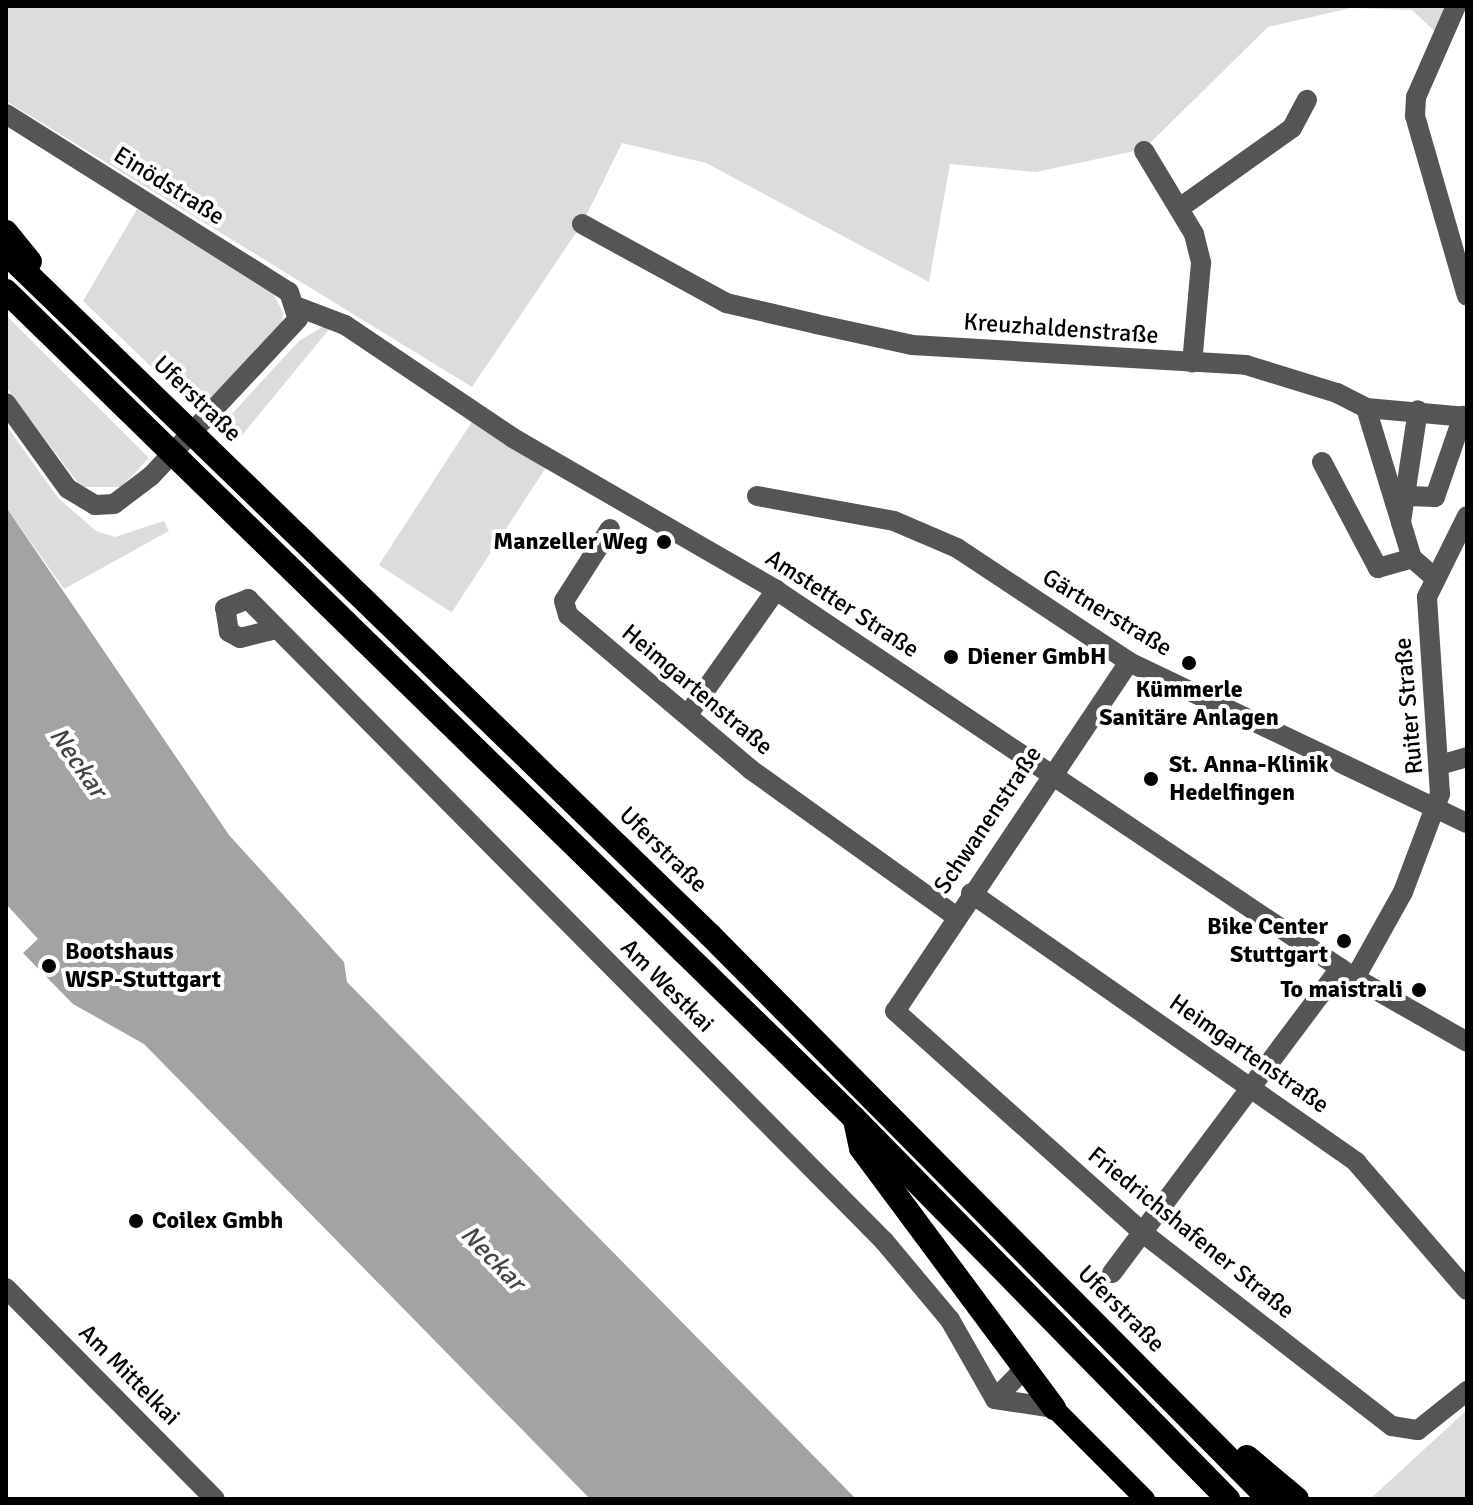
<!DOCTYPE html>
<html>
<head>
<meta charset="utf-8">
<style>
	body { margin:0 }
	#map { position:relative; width:1473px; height:1505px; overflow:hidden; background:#fff; font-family:Signika,sans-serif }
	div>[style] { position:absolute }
	.green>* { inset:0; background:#dcdcdc; transform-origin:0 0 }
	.water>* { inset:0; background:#a3a3a3 }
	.minor>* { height:20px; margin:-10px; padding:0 10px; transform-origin:10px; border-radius:10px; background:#555 }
	.major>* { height:20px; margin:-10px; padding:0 10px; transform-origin:10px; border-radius:10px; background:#000 }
	.highway>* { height:24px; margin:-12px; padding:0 12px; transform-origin:12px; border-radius:12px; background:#000 }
	.dots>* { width:22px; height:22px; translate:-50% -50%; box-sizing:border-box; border:4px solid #fff; border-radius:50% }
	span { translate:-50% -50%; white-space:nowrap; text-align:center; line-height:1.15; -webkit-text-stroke:8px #fff; paint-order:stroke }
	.street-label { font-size:24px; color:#000 }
	.poi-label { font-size:24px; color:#000; font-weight:700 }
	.right { translate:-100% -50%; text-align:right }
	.left { translate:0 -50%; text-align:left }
	.water-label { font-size:26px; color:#444; font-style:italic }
	.frame { position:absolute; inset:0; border:8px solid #000; pointer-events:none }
</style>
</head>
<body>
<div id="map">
	<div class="green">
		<div style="clip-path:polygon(6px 6px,1456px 6px,1445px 41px,1412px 10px,1351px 8px,1268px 27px,1144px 149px,1036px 172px,950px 164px,929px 282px,706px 163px,622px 143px,582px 224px,472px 387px,6px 101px)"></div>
		<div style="clip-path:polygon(137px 209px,273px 294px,283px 312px,282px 325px,197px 411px,83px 301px)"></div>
		<div style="clip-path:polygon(6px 315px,149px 458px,121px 487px,81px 487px,6px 387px)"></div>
		<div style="clip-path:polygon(327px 324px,332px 326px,233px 446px,217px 430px,299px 341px)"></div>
		<div style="left:473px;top:420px;width:87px;height:173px;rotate:33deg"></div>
		<div style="clip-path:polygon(6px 425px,58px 498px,96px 531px,115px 537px,164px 521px,169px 531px,64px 589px,6px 507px)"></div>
		<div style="clip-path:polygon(1467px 1410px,1467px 1499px,1370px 1499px)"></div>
	</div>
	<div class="water">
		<div style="clip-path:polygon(6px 507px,229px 835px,344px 962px,347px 982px,856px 1499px,590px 1499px,144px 1044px,73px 1004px,23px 953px,38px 939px,6px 904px)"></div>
	</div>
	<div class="minor">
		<div style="left:1456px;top:6px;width:99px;rotate:113.7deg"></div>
		<div style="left:1416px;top:97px;width:19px;rotate:93deg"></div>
		<div style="left:1415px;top:116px;width:187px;rotate:73.9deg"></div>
		<div style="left:6px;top:114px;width:334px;rotate:32.2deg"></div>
		<div style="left:289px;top:292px;width:28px;rotate:72deg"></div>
		<div style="left:298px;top:319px;width:215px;rotate:133.1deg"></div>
		<div style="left:151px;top:476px;width:46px;rotate:142.9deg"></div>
		<div style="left:114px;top:504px;width:19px;rotate:177deg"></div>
		<div style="left:95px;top:505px;width:31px;rotate:-149deg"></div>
		<div style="left:68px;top:489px;width:106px;rotate:-125.8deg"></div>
		<div style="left:1144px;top:151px;width:97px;rotate:58.9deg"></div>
		<div style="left:1194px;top:234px;width:30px;rotate:76deg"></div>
		<div style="left:1201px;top:263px;width:100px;rotate:95.1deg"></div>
		<div style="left:1181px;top:207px;width:136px;rotate:-35.4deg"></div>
		<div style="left:1292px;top:128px;width:32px;rotate:-62deg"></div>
		<div style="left:582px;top:224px;width:164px;rotate:28.7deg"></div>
		<div style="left:726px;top:303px;width:92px;rotate:13.1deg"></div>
		<div style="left:816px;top:324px;width:98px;rotate:12.3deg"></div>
		<div style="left:912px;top:345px;width:335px;rotate:3.4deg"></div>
		<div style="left:1246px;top:365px;width:95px;rotate:17.1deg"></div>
		<div style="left:1337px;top:393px;width:33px;rotate:27deg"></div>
		<div style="left:1366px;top:408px;width:157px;rotate:73deg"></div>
		<div style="left:1412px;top:558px;width:30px;rotate:41deg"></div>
		<div style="left:298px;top:307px;width:50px;rotate:21deg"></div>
		<div style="left:345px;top:325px;width:202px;rotate:33.9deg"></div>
		<div style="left:513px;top:438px;width:304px;rotate:30deg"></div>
		<div style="left:776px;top:590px;width:697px;rotate:33.83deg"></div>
		<div style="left:1355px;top:978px;width:129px;rotate:29.7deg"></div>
		<div style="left:1366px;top:408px;width:101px;rotate:5.1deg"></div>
		<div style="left:1322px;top:462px;width:120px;rotate:62.2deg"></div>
		<div style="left:1378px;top:568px;width:35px;rotate:-16deg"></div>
		<div style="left:757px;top:496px;width:139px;rotate:10.3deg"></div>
		<div style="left:894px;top:521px;width:69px;rotate:23.2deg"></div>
		<div style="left:957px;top:548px;width:206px;rotate:33.5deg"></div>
		<div style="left:1129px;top:662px;width:374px;rotate:25.5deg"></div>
		<div style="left:1408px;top:496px;width:27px;rotate:2deg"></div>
		<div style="left:1435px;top:497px;width:86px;rotate:-70.9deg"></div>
		<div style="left:1401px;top:522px;width:113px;rotate:-81.4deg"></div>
		<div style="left:610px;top:529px;width:85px;rotate:122.6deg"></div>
		<div style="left:564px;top:601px;width:15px;rotate:74deg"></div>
		<div style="left:568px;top:615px;width:238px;rotate:40.2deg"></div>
		<div style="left:750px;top:769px;width:251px;rotate:35.6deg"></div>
		<div style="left:276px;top:629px;width:37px;rotate:166deg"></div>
		<div style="left:240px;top:638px;width:13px;rotate:-151deg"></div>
		<div style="left:229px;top:632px;width:24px;rotate:-99deg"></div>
		<div style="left:225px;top:608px;width:25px;rotate:-21deg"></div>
		<div style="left:248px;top:599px;width:904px;rotate:45.27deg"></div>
		<div style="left:884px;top:1241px;width:103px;rotate:50.1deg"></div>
		<div style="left:950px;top:1320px;width:91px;rotate:60.3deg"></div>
		<div style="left:995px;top:1399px;width:60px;rotate:8.7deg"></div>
		<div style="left:1129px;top:662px;width:420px;rotate:123.8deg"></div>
		<div style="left:895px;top:1011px;width:333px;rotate:41.8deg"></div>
		<div style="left:1143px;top:1233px;width:315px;rotate:37.8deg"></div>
		<div style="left:1392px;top:1426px;width:26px;rotate:9deg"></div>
		<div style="left:1418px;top:1430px;width:63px;rotate:-38.5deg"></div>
		<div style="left:689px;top:713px;width:151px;rotate:-54.7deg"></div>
		<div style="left:1443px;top:764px;width:25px;rotate:-16deg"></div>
		<div style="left:971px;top:893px;width:470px;rotate:34.9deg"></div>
		<div style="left:1356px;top:1162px;width:169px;rotate:49.1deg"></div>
		<div style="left:1355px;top:978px;width:98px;rotate:-60.8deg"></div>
		<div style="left:1403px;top:892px;width:105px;rotate:-69.3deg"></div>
		<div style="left:1440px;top:794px;width:197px;rotate:-93.8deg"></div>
		<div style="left:1427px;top:597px;width:90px;rotate:-63.7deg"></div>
		<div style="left:1112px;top:1273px;width:381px;rotate:-53.2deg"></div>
		<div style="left:6px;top:1288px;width:297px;rotate:45.3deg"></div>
		<div style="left:995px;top:1399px;width:37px;rotate:-46deg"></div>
	</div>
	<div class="major">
		<div style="left:1054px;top:1408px;width:129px;rotate:45deg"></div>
	</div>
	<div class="highway">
		<div style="left:6px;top:232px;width:38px;rotate:51deg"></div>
		<div style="left:6px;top:253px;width:980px;rotate:44.09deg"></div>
		<div style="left:710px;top:935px;width:794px;rotate:45.26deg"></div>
		<div style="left:6px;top:291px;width:1184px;rotate:44.28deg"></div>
		<div style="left:854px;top:1118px;width:534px;rotate:45.53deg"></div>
		<div style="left:855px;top:1120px;width:29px;rotate:78deg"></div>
		<div style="left:861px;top:1148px;width:324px;rotate:53.4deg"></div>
		<div style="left:1247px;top:1457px;width:65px;rotate:40deg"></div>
	</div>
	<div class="dots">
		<div style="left:664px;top:542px;background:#000"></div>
		<div style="left:951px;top:657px;background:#000"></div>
		<div style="left:1189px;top:663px;background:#000"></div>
		<div style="left:1151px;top:779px;background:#000"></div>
		<div style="left:1344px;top:941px;background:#000"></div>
		<div style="left:49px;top:966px;background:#000"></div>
		<div style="left:1419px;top:990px;background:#000"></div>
		<div style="left:136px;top:1221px;background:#000"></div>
	</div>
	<div class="street-label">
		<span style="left:169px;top:186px;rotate:32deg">Einödstraße</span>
		<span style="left:1061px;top:329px;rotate:4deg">Kreuzhaldenstraße</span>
		<span style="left:197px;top:399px;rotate:44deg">Uferstraße</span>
		<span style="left:842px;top:604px;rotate:33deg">Amstetter Straße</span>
		<span style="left:1107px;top:613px;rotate:31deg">Gärtnerstraße</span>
		<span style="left:697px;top:690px;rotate:40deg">Heimgartenstraße</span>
		<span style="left:1409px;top:706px;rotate:-95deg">Ruiter Straße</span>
		<span style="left:988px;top:820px;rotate:-56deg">Schwanenstraße</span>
		<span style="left:663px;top:850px;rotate:44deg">Uferstraße</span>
		<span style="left:667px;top:986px;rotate:45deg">Am Westkai</span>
		<span style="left:1249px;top:1054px;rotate:35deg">Heimgartenstraße</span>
		<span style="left:1191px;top:1233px;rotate:39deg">Friedrichshafener Straße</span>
		<span style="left:1121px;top:1309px;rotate:45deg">Uferstraße</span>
		<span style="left:129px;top:1375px;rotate:45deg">Am Mittelkai</span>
	</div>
	<div class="poi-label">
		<span class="right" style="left:648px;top:542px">Manzeller Weg</span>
		<span class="left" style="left:967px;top:657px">Diener GmbH</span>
		<span style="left:1189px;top:704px">Kümmerle<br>Sanitäre Anlagen</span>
		<span class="left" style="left:1169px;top:779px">St. Anna-Klinik<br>Hedelfingen</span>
		<span class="right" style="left:1328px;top:941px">Bike Center<br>Stuttgart</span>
		<span class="left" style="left:65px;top:966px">Bootshaus<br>WSP-Stuttgart</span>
		<span class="right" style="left:1403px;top:990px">To maistrali</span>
		<span class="left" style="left:152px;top:1221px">Coilex Gmbh</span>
	</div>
	<div class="water-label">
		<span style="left:77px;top:763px;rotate:55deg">Neckar</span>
		<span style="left:492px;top:1259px;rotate:46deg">Neckar</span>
	</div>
	<div class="frame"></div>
</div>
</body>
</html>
